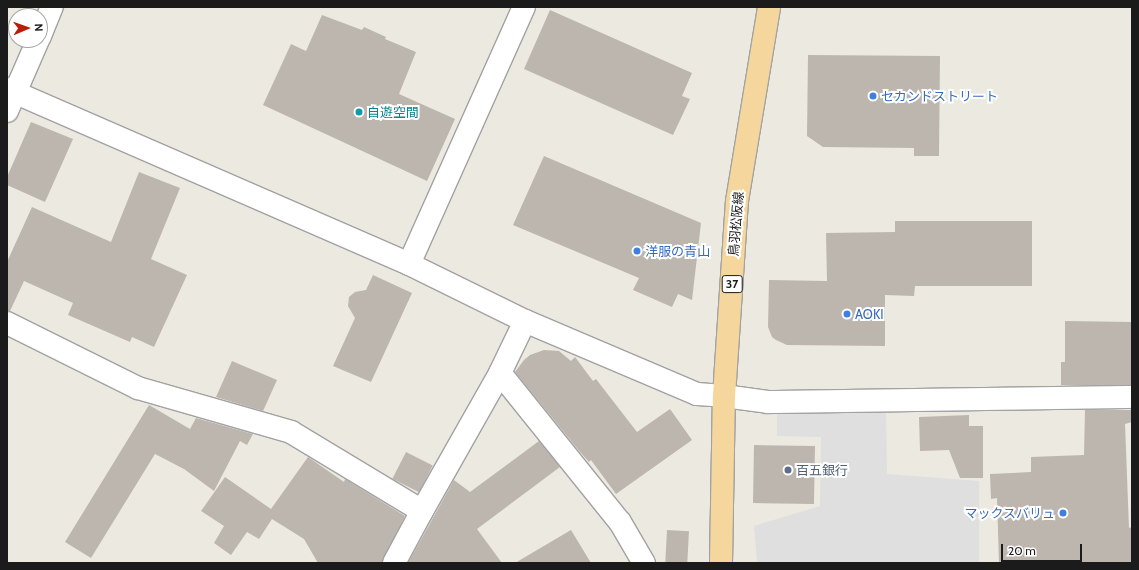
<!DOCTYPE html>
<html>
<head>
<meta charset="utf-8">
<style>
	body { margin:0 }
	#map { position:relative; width:1139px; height:570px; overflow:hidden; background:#ece9e1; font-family:Cabin,"Noto Sans JP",sans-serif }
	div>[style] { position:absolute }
	.parking>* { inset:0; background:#dfdfdf }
	.building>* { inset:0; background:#bcb6ae; transform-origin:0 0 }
	.roads { filter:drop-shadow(1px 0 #a2a2a2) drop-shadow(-1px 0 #a2a2a2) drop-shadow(0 1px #a2a2a2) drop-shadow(0 -1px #a2a2a2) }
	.minor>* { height:22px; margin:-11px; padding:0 11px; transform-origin:11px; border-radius:11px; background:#fff }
	.major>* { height:22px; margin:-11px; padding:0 11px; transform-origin:11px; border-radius:11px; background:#f5d79d }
	.dots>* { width:11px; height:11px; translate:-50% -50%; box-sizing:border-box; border:2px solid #fff; border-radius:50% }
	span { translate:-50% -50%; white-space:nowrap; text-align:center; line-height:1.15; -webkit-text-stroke:4px #fff; paint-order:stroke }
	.shield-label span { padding:1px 3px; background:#fff; border:1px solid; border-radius:3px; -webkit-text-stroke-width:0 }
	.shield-label { font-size:12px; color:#1b1b1b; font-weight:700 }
	.shop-label { font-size:13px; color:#366cbe }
	.left { translate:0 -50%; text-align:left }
	.right { translate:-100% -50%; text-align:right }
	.culture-label { font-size:13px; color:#0d838f }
	.street-label { font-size:13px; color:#1b1b1b }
	.service-label { font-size:13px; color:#4e5e75 }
	.frame { position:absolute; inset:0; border:8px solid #1b1b1b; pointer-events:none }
	.north { position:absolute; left:8px; top:8px; width:40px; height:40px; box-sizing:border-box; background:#fff; border:1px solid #a4a4a4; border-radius:50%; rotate:88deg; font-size:11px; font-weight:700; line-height:16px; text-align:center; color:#1b1b1b }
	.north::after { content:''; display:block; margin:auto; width:14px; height:18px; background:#ba1d0c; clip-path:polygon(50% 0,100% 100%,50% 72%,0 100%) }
	.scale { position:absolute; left:1001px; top:544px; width:81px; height:18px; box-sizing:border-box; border:2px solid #1b1b1b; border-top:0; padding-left:5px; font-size:12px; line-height:14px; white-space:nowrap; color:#1b1b1b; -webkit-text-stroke:3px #fff; paint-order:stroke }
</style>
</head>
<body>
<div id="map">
	<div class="parking">
		<div style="clip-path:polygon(777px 408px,886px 413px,887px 474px,979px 481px,979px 563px,757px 563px,754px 526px,820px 506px,821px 437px,777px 436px)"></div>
	</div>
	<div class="building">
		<div style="clip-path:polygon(550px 10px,692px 73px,682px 96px,690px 99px,673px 135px,524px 69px)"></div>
		<div style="clip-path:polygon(322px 15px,362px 30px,364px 27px,386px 37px,385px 39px,416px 52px,399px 94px,455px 119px,427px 181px,263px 105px,291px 44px,306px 51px)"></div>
		<div style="clip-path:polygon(808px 55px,940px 56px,939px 156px,914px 156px,914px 148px,823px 147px,807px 136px)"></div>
		<div style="clip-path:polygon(31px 122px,73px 139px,45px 202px,7px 185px,7px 177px)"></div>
		<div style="clip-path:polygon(544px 156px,701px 223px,692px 300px,678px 294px,672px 307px,633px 290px,639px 278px,513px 225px)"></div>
		<div style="clip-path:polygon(139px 172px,180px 188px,151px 259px,187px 275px,154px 347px,132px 337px,130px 342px,68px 315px,73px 303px,24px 281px,10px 311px,7px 311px,7px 262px,32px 207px,111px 242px)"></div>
		<div style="clip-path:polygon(895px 221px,1032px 221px,1032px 286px,915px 286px,914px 296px,885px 295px,885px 346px,787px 345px,776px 340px,772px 337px,768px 327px,769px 280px,827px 281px,826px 233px,895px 232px)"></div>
		<div style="clip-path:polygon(373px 275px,412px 293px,371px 382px,333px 366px,355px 318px,348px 306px,349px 297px,355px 292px,366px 290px)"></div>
		<div style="clip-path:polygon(1065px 321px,1132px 322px,1132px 385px,1061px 385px,1061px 362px,1065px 362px)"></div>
		<div style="clip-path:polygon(544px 350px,559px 351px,571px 361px,575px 357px,593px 381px,596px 379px,637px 432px,670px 409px,692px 440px,616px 494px,591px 460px,589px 462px,580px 452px,515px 372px,524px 360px,530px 355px)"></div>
		<div style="clip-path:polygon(232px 361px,277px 380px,263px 411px,216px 397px)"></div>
		<div style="clip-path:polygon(149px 405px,190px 429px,196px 418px,253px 434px,247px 445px,240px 441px,214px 491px,184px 469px,155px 454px,91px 558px,65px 542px)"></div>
		<div style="clip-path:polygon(1085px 410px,1132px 410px,1132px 422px,1125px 424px,1129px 528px,1132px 527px,1132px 563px,999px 563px,997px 498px,991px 499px,990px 474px,1031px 472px,1031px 457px,1084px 455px)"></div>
		<div style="clip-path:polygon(969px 415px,969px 426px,983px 426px,983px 478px,960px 478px,949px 450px,920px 451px,919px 417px)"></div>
		<div style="clip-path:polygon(539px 441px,560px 467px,477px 529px,502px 563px,408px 563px,454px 480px,470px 492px)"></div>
		<div style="left:754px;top:445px;width:61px;height:58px;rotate:1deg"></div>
		<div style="left:406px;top:452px;width:30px;height:30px;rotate:27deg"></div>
		<div style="clip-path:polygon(308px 457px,344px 482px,345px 479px,405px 516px,382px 563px,318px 563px,304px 539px,272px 519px,259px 539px,247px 532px,231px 555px,214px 543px,224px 526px,201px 511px,225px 477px,271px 509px)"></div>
		<div style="clip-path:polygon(571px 530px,591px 563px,515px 563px)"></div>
		<div style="left:667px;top:530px;width:22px;height:33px;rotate:3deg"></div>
	</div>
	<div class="roads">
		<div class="minor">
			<div style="left:40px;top:36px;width:31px;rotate:-68deg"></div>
			<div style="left:7px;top:89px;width:438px;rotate:23.5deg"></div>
			<div style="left:409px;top:264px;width:129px;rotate:26.2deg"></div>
			<div style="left:525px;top:321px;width:187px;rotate:23deg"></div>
			<div style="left:697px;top:394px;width:27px;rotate:4deg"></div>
			<div style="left:724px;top:396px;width:44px;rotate:7.8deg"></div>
			<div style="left:768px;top:402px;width:364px;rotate:-0.8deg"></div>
			<div style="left:7px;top:111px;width:77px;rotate:-66.4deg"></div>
			<div style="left:409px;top:264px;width:282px;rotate:-65.9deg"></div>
			<div style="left:525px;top:321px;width:58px;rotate:115.7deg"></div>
			<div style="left:500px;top:373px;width:191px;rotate:51.2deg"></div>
			<div style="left:620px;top:522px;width:48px;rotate:59.7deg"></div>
			<div style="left:7px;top:323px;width:146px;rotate:26.4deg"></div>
			<div style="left:138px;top:388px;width:159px;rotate:16deg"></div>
			<div style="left:291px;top:432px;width:153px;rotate:31.1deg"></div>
			<div style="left:422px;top:511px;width:159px;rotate:-60.5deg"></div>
			<div style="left:394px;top:563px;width:59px;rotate:-61.7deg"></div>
		</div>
		<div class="major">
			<div style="left:721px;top:563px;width:167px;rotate:-89deg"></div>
			<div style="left:724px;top:396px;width:195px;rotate:-86.2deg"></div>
			<div style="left:737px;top:201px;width:197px;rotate:-80.6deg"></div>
		</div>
	</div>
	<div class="dots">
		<div style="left:873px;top:96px;background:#3f7fe0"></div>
		<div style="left:359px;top:112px;background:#0f9aa8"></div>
		<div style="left:637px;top:251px;background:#3f7fe0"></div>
		<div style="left:847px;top:314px;background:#3f7fe0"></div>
		<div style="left:788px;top:470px;background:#5c6f8a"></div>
		<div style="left:1063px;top:513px;background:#3f7fe0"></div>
	</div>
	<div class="shield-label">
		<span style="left:732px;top:284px">37</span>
	</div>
	<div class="shop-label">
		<span class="left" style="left:881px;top:96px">セカンドストリート</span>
		<span class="left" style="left:645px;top:251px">洋服の青山</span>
		<span class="left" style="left:855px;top:314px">AOKI</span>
		<span class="right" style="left:1055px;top:513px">マックスバリュ</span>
	</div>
	<div class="culture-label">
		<span class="left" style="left:367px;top:112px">自遊空間</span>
	</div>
	<div class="street-label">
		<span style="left:736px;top:224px;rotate:-85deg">鳥羽松阪線</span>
	</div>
	<div class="service-label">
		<span class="left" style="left:796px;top:470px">百五銀行</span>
	</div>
	<div class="frame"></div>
	<div class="north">N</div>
	<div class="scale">20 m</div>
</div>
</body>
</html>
